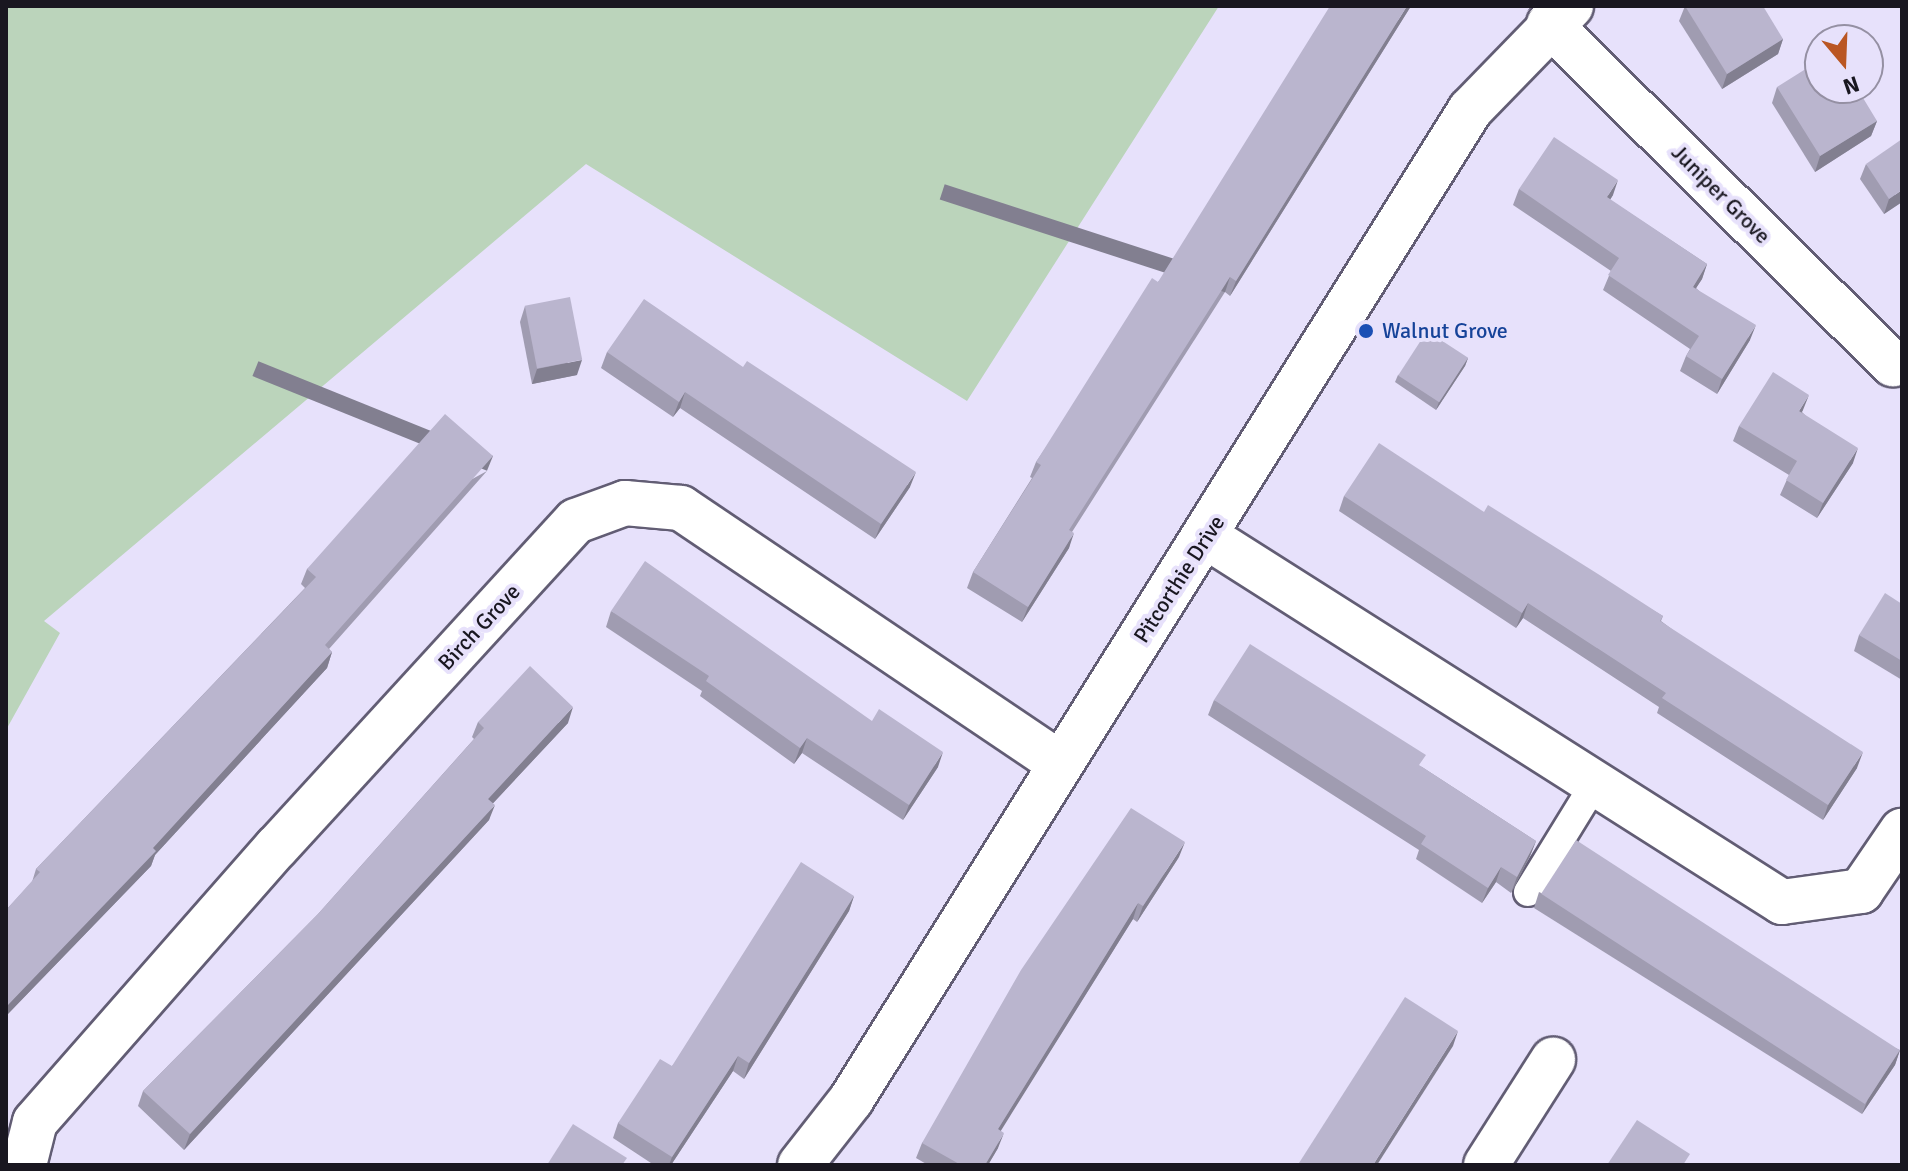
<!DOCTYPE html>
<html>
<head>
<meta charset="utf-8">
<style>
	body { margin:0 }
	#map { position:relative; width:1908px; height:1171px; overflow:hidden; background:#e7e1fb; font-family:Signika,sans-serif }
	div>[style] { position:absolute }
	.green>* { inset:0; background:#bbd4bb }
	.roads { filter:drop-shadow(2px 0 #625d74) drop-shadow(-2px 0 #625d74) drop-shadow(0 2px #625d74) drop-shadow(0 -2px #625d74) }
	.lane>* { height:28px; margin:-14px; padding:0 14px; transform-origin:14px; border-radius:14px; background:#fff }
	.street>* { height:44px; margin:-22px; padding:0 22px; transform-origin:22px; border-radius:22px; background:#fff }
	.wall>* { inset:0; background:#a09cb1 }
	.shaded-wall>* { inset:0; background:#827f90; transform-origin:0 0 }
	.building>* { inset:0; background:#bab5ce; transform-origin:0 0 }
	.dots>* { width:22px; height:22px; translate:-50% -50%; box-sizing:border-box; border:4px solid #e7e1fb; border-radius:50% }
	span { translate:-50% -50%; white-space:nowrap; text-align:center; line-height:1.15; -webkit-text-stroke:8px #e7e1fb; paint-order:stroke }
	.street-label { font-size:22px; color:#191720 }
	.transit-label { font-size:22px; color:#164399 }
	.left { translate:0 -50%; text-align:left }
	.frame { position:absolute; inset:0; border:8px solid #191720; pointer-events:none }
	.north { position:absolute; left:1804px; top:24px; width:80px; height:80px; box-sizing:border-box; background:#e7e1fb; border:2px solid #9590a3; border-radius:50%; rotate:161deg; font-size:22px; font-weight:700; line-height:32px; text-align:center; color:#191720 }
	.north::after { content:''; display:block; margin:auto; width:28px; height:36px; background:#ba5623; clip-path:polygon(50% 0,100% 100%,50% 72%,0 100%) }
</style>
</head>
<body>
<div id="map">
	<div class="green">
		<div style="clip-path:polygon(6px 6px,1219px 6px,967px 401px,586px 164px,44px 621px,60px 633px,6px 730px)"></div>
	</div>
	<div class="roads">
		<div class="lane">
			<div style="left:1528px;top:892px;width:128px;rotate:-58.4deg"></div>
		</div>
		<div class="street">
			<div style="left:1549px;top:24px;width:484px;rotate:44.7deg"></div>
			<div style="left:1207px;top:537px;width:681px;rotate:32.41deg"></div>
			<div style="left:1782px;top:902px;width:80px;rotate:-7.9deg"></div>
			<div style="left:1861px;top:891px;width:73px;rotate:-55.7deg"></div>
			<div style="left:24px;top:1165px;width:44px;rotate:-75.7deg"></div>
			<div style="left:35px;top:1122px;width:366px;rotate:-48.7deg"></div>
			<div style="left:277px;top:847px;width:442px;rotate:-47.5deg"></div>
			<div style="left:576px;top:521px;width:52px;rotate:-20.2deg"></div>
			<div style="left:625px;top:503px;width:56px;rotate:5.1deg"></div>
			<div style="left:681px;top:508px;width:457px;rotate:34deg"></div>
			<div style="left:800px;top:1165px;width:83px;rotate:-51.9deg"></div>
			<div style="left:851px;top:1100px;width:1168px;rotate:-57.98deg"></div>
			<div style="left:1470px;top:110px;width:145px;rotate:-45.8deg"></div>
			<div style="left:1486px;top:1165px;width:125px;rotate:-57.5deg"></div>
		</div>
	</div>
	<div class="wall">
		<div style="clip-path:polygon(1411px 6px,1230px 296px,1225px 292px,1072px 532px,1069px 548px,1022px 622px,967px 588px,973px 572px,1032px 478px,1030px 477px,1036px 462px,1158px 282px)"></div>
		<div style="clip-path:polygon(1685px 6px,1783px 39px,1778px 54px,1722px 89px,1679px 21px)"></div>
		<div style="clip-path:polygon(1777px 87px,1877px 121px,1871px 136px,1815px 172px,1772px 103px)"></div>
		<div style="clip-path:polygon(1866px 164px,1902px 202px,1884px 214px,1860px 179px)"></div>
		<div style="clip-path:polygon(1519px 189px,1613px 195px,1610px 200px,1707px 264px,1702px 279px,1696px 288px,1750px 340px,1717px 394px,1680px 371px,1686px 356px,1690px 349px,1603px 290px,1611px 271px,1513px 205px)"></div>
		<div style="clip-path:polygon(525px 306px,577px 375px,532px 384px,520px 322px)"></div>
		<div style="clip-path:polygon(607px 352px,743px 367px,910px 487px,875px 539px,680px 408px,673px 417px,601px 368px)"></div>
		<div style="clip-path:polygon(1468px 358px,1465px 366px,1436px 410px,1395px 382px,1398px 375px)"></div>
		<div style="clip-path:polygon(1803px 410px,1802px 412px,1853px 463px,1817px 518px,1780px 495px,1789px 475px,1733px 441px,1739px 426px)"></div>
		<div style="clip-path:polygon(487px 471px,329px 649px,332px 652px,327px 668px,155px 855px,151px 866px,6px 1016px,6px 910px,32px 882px,36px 869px,305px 588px,301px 584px,307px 569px)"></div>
		<div style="clip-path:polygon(1344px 496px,1484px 512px,1663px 616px,1661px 621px,1857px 768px,1823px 820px,1657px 713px,1659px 707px,1523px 618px,1516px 628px,1339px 511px)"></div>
		<div style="clip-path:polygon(1902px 604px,1902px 680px,1854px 651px,1859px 635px)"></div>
		<div style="clip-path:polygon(611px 611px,938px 767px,903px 820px,802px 753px,794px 764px,700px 696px,702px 691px,606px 627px)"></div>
		<div style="clip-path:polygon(1214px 700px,1422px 767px,1536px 841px,1530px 856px,1511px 893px,1496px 882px,1482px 903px,1416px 859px,1419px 850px,1208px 715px)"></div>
		<div style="clip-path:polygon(478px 722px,568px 723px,493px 803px,489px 820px,184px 1150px,138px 1106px,143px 1091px,318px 914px,474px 739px,472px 737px)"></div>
		<div style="clip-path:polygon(1179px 857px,1137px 922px,1133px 919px,1000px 1131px,998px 1148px,988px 1165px,928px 1165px,916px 1158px,922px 1143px)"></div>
		<div style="clip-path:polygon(1539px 892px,1900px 1050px,1895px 1065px,1862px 1114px,1534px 908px)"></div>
		<div style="clip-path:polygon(854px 896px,849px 911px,744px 1079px,733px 1071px,671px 1165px,654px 1165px,613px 1138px,618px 1123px,672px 1066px)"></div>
	</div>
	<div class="shaded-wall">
		<div style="clip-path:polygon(1407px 6px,1411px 6px,1230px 296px,1236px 281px)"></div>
		<div style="clip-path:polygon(1783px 39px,1778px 54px,1722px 89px,1727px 74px)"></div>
		<div style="clip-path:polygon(1877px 121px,1871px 136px,1815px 172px,1820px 156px)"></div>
		<div style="clip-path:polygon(1618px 180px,1613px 195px,1601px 213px,1607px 197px)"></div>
		<div style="clip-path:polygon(1902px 190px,1902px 202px,1884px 214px,1889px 199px)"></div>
		<div style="clip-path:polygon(1707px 264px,1702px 279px,1687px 302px,1693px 287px)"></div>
		<div style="left:1230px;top:277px;width:16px;height:300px;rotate:108deg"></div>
		<div style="clip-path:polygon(1756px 325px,1750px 340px,1717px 394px,1722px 379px)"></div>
		<div style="clip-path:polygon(1468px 358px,1465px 366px,1436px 410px,1439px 402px)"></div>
		<div style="clip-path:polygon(582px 360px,577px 375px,532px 384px,537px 369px)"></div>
		<div style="clip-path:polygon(685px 392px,680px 408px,673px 417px,679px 402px)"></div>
		<div style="clip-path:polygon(1809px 395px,1803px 410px,1793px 426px,1799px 411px)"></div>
		<div style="clip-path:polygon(1858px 448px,1853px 463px,1817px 518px,1823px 503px)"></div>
		<div style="left:493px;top:456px;width:16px;height:253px;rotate:112deg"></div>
		<div style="clip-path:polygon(916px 472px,910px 487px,875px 539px,881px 524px)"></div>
		<div style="clip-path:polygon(1074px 533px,1069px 548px,1022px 622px,1028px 607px)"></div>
		<div style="clip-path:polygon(1528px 603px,1523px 618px,1516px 628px,1522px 613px)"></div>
		<div style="clip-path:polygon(332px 652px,327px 668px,155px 855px,151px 866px,6px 1016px,6px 1007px)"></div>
		<div style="clip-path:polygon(573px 707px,568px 723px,483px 814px,488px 799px)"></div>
		<div style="clip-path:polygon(807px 738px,802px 753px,794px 764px,800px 748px)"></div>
		<div style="clip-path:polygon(943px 752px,938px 767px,903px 820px,909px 805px)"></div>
		<div style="clip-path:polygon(1863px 752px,1857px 768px,1823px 820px,1828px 805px)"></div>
		<div style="clip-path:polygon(495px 805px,489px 820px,184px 1150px,190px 1134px)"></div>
		<div style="clip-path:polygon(1536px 841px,1530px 856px,1511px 893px,1517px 877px)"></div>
		<div style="clip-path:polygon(1185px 842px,1179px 857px,1137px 922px,1143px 906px)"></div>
		<div style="clip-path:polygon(1501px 867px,1496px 882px,1482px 903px,1488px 888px)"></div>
		<div style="clip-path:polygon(854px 896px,849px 911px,744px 1079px,749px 1063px)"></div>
		<div style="clip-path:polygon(1138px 903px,1133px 919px,992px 1145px,998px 1129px)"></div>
		<div style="clip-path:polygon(1458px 1031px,1453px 1046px,1377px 1165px,1373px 1165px)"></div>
		<div style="clip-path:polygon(1900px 1050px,1895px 1065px,1862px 1114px,1868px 1099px)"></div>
		<div style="clip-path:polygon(738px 1056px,733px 1071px,671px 1165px,669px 1165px,672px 1157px)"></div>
		<div style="clip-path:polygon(1004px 1133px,998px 1148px,988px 1165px,985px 1165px)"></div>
	</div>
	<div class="building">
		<div style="clip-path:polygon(1330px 6px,1407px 6px,1236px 281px,1230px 277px,1069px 530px,1074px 533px,1028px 607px,973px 572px,1041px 465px,1036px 462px,1152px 278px,1158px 282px)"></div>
		<div style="clip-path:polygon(1685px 6px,1763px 6px,1783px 39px,1727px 74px)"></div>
		<div style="clip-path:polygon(1820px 60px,1820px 88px,1857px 88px,1877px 121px,1820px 156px,1777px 87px)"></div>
		<div style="clip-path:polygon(1554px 137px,1618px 180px,1607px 197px,1707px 264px,1693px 287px,1756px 325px,1722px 379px,1686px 356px,1699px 336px,1608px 275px,1619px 258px,1519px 189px)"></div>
		<div style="clip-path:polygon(1902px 139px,1902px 190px,1889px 199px,1866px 164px)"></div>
		<div style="left:570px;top:297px;width:64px;height:46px;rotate:79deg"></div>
		<div style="clip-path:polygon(644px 299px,743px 367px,747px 361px,916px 472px,881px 524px,685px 392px,679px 402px,607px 352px)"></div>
		<div style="left:1427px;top:331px;width:49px;height:53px;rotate:33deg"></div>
		<div style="clip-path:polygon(1773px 372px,1809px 395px,1799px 411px,1858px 448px,1823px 503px,1786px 480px,1797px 461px,1739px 426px)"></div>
		<div style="clip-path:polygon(445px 414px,493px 456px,325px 645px,332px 652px,153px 848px,156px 851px,6px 1007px,6px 910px,40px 872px,36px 869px,316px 577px,307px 569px)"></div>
		<div style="clip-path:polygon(1379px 443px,1484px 512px,1488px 505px,1598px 574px,1663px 616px,1660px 621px,1863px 752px,1828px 805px,1662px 698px,1666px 693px,1528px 603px,1522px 613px,1344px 496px)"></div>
		<div style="clip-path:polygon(645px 561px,872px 721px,879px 709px,943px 752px,909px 805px,807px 738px,800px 748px,706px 681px,709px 676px,611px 611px)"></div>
		<div style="clip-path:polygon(1885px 593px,1902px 604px,1902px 661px,1859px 635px)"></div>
		<div style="clip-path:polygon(1250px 644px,1426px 755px,1419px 765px,1536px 841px,1517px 877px,1501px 867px,1488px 888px,1421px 844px,1426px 836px,1214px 700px)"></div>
		<div style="clip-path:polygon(530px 666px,573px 707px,488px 799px,495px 805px,190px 1134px,143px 1091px,318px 914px,484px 728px,478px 722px)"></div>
		<div style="clip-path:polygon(1131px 808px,1185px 842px,1143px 906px,1138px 903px,998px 1129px,1004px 1133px,985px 1165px,961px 1165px,922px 1143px,1021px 970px)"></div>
		<div style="left:1576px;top:840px;width:386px;height:64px;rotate:33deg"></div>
		<div style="clip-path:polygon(801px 862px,854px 896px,749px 1063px,738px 1056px,672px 1157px,618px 1123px,660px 1059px,672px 1066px)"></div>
		<div style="clip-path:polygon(1405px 997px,1458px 1031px,1373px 1165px,1302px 1165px,1299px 1163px)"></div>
		<div style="clip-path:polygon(1637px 1120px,1690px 1154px,1683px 1165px,1607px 1165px)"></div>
		<div style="clip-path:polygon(573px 1124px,627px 1158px,622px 1165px,547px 1165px)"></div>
	</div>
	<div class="dots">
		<div style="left:1366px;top:331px;background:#1a4fb4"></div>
	</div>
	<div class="street-label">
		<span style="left:1721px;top:194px;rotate:45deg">Juniper Grove</span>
		<span style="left:1179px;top:579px;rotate:-57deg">Pitcorthie Drive</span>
		<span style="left:479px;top:627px;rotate:-47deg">Birch Grove</span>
	</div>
	<div class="transit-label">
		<span class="left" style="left:1382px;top:331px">Walnut Grove</span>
	</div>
	<div class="frame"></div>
	<div class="north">N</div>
</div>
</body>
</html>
